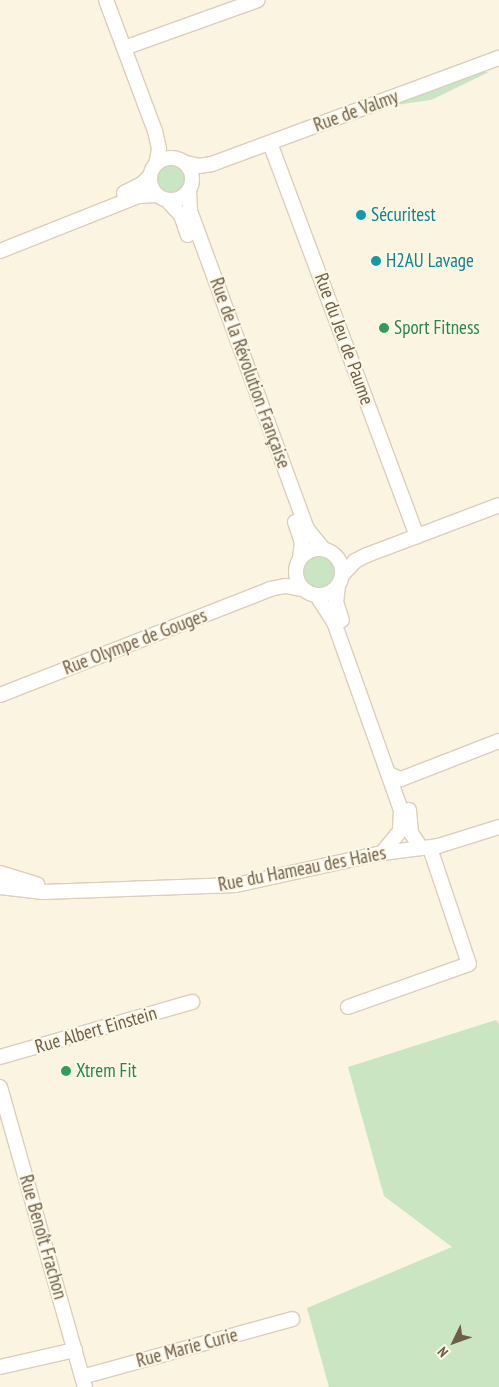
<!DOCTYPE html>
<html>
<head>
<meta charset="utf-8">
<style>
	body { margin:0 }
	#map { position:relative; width:499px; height:1387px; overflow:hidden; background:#faf4e0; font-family:"PT Sans Narrow",sans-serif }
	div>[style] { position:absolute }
	.green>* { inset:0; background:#c9e5c1 }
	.round { border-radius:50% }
	.roads { filter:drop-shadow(1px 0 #dacfbb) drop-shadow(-1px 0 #dacfbb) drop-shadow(0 1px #dacfbb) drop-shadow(0 -1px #dacfbb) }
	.minor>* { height:14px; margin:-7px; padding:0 7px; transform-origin:7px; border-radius:7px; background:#fff }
	.minor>.ring { margin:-7px; padding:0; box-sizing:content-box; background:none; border:14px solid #fff; border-radius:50% }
	.dots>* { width:14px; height:14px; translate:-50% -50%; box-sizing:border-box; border:2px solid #fdf8e6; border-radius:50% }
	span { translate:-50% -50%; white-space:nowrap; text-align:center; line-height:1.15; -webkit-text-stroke:4px #fdf8e6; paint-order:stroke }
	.street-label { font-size:19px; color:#6e5d4a }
	.culture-label { font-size:19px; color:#0d838f }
	.left { translate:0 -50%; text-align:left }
	.leisure-label { font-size:19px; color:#27864d }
	.north { position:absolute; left:429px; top:1317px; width:50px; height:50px; -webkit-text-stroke:4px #fdf8e6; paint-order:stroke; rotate:228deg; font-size:14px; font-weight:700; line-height:20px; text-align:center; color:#6e5d4a }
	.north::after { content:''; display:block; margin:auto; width:18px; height:22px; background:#6e5d4a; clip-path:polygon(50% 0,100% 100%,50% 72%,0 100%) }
</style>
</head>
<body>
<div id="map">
	<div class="green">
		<div style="clip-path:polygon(478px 72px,489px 72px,431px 100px,389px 106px)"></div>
		<div class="round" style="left:156px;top:164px;width:30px;height:30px"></div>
		<div class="round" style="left:302px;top:555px;width:34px;height:34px"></div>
		<div style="clip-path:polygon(496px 1020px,499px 1024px,499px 1387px,329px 1387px,307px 1308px,452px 1247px,384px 1196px,348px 1067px)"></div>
	</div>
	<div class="roads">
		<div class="minor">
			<div style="left:106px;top:0;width:140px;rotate:69.5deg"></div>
			<div style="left:155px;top:131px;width:18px;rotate:77deg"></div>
			<div style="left:159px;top:149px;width:15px;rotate:101deg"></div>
			<div style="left:124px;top:48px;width:142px;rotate:-19.7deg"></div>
			<div style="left:270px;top:143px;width:420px;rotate:69.5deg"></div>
			<div class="ring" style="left:150px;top:158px;width:28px;height:28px"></div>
			<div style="left:186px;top:163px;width:13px;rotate:13deg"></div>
			<div style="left:199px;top:166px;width:13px;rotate:-9deg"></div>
			<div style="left:212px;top:164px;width:306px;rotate:-20.3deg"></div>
			<div style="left:189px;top:191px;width:20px;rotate:87deg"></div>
			<div style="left:190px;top:211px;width:339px;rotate:69.8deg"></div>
			<div style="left:307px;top:529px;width:26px;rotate:51deg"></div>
			<div style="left:124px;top:193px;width:20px;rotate:-27deg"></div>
			<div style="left:142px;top:184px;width:11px;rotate:-45deg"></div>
			<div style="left:167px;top:200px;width:21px;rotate:47deg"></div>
			<div style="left:181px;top:215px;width:21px;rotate:71deg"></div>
			<div style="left:0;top:251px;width:149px;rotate:-21.7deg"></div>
			<div style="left:138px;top:196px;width:19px;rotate:-3deg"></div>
			<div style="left:295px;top:522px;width:21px;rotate:71deg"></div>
			<div style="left:302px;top:542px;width:16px;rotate:97deg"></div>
			<div class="ring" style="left:296px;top:549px;width:32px;height:32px"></div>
			<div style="left:342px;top:575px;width:19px;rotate:-47deg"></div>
			<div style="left:355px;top:561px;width:13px;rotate:-27deg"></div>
			<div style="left:367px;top:555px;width:141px;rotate:-20.7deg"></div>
			<div style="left:338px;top:586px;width:16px;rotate:97deg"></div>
			<div style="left:336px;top:602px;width:19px;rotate:72deg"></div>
			<div style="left:317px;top:596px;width:31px;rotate:57deg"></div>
			<div style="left:334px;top:622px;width:200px;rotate:70.4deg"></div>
			<div style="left:401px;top:810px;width:21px;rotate:93deg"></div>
			<div style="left:400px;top:831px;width:28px;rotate:129deg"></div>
			<div style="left:0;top:695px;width:290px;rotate:-21.4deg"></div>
			<div style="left:270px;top:589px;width:16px;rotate:-11deg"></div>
			<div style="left:286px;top:586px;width:16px;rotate:11deg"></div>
			<div style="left:391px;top:775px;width:11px;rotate:22deg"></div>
			<div style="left:401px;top:779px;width:105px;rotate:-21.2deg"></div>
			<div style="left:409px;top:810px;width:23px;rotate:85deg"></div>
			<div style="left:411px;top:833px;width:18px;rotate:56deg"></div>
			<div style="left:0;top:873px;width:39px;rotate:17deg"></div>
			<div style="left:0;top:887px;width:43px;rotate:6.6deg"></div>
			<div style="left:43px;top:892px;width:193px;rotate:-2.1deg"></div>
			<div style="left:236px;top:885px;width:149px;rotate:-12.4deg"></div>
			<div style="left:382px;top:853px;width:56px;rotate:-7.1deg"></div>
			<div style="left:438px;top:846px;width:64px;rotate:-17.3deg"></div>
			<div style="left:348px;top:1007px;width:128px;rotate:-19.6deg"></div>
			<div style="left:469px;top:964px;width:122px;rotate:-108.6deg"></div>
			<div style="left:0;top:1057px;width:200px;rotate:-16deg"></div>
			<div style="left:0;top:1087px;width:312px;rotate:74.2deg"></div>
			<div style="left:0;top:1367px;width:77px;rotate:-12.8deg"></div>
			<div style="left:82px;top:1377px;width:218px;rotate:-15.4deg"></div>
		</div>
	</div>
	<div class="dots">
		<div style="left:361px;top:215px;background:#0f9aa8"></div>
		<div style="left:376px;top:261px;background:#0f9aa8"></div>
		<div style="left:384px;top:328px;background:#2e9e5b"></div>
		<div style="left:66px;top:1071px;background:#2e9e5b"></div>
	</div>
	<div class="street-label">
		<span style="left:356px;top:111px;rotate:-20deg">Rue de Valmy</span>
		<span style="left:344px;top:339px;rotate:70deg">Rue du Jeu de Paume</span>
		<span style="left:250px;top:373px;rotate:70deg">Rue de la Révolution Française</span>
		<span style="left:135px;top:642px;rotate:-21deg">Rue Olympe de Gouges</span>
		<span style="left:302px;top:869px;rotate:-11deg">Rue du Hameau des Haies</span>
		<span style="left:96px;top:1030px;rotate:-16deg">Rue Albert Einstein</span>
		<span style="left:43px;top:1237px;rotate:74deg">Rue Benoît Frachon</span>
		<span style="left:187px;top:1348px;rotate:-15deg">Rue Marie Curie</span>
	</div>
	<div class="culture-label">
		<span class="left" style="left:371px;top:215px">Sécuritest</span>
		<span class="left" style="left:386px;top:261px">H2AU Lavage</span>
	</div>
	<div class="leisure-label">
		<span class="left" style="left:394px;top:328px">Sport Fitness</span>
		<span class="left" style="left:76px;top:1071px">Xtrem Fit</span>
	</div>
	<div class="north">N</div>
</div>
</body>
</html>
